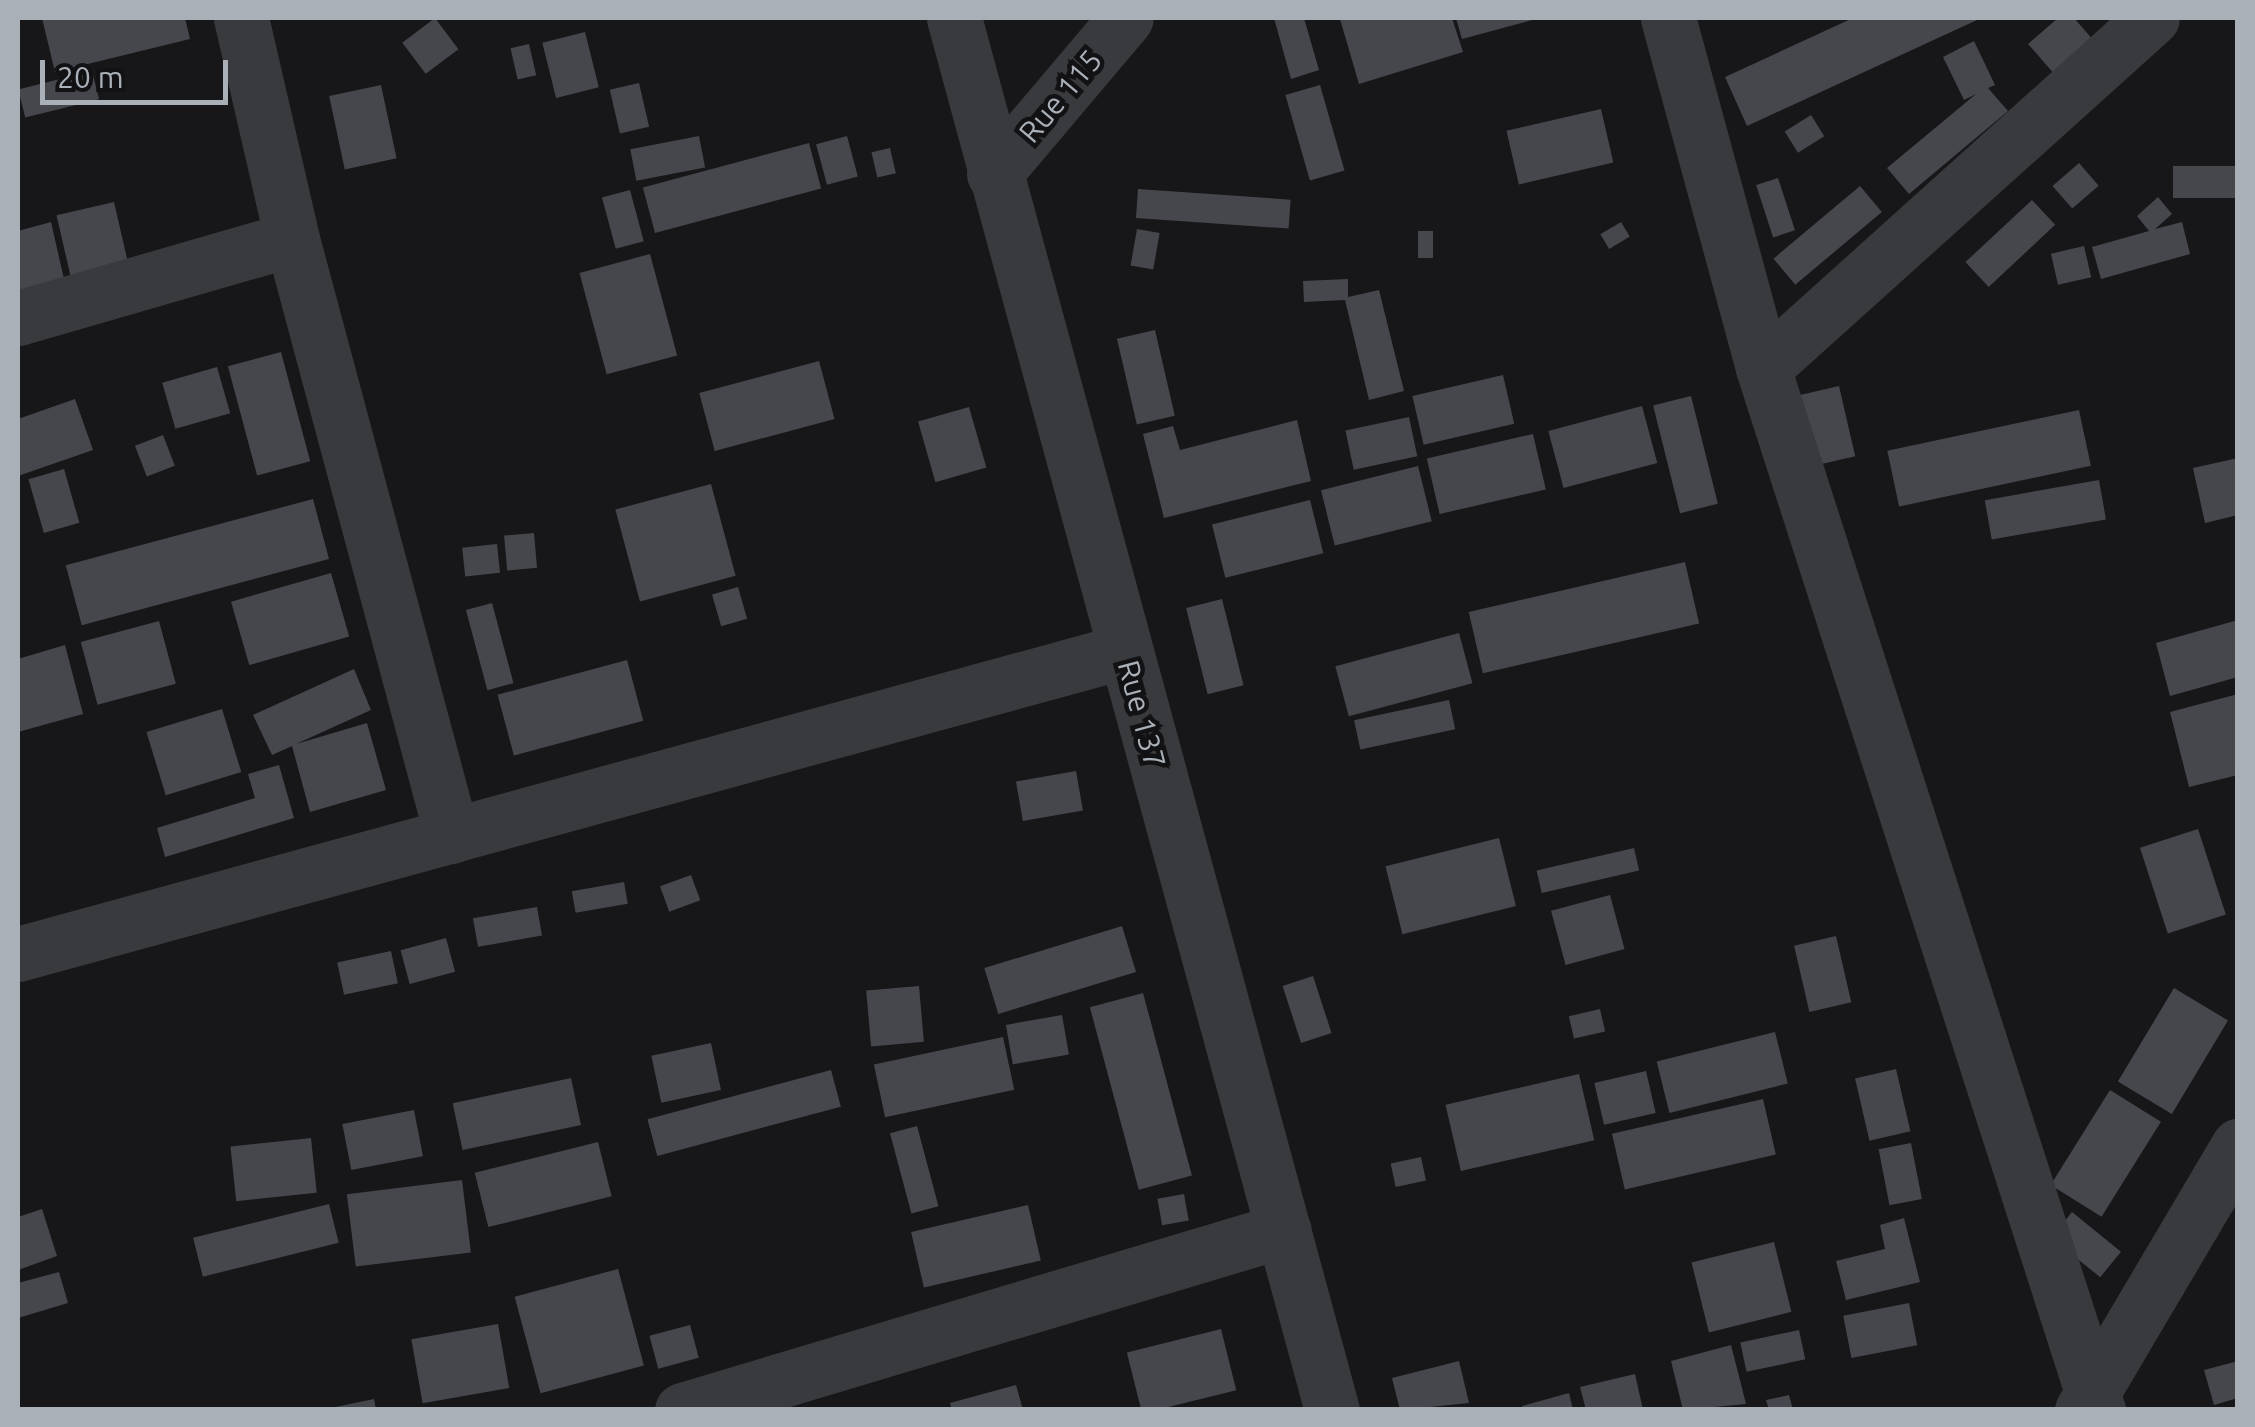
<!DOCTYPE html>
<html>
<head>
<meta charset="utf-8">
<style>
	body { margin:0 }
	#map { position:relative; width:2255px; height:1427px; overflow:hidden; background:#171719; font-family:Ubuntu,sans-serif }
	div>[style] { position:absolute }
	.building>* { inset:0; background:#46474c; transform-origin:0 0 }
	.street>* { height:55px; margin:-27.5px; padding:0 27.5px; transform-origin:27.5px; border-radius:27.5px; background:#383a3e }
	span { translate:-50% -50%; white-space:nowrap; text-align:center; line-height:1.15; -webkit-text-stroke:9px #121214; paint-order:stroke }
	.street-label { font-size:30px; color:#aab0b8 }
	.frame { position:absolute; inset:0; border:20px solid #aab0b8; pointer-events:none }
	.scale { position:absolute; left:40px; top:60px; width:188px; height:45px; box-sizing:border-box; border:5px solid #aab0b8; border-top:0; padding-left:12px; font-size:30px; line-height:35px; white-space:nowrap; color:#aab0b8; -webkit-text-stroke:8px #121214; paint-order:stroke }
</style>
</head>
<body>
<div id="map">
	<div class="building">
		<div style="clip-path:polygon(42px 18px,185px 18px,190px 39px,55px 72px)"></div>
		<div style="left:435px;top:18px;width:39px;height:41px;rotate:53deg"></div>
		<div style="clip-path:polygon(1274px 18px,1304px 18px,1319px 70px,1291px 79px)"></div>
		<div style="clip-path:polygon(1452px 18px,1463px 52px,1359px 84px,1340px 19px)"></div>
		<div style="clip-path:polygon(1456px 18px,1536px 18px,1536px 19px,1462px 39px)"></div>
		<div style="clip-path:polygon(1853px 18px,1977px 20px,1747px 126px,1725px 77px)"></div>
		<div style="clip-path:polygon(2058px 18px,2074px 18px,2095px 42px,2056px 76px,2028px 44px)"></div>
		<div style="left:585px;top:32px;width:57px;height:44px;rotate:76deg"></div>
		<div style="clip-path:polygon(1974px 41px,1995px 85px,1988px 88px,2008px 111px,1909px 194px,1887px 168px,1976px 94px,1964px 100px,1943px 57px)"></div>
		<div style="left:529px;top:44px;width:32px;height:19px;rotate:77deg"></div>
		<div style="left:92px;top:71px;width:29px;height:76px;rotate:76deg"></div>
		<div style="left:639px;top:83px;width:45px;height:30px;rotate:77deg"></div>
		<div style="left:381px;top:85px;width:75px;height:53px;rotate:78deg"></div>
		<div style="left:1320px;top:85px;width:89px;height:36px;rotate:74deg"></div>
		<div style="left:1601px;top:109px;width:55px;height:97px;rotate:77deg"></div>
		<div style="left:1811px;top:115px;width:25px;height:31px;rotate:58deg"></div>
		<div style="left:699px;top:136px;width:32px;height:70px;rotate:79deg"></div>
		<div style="left:847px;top:136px;width:42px;height:32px;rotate:75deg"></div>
		<div style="left:809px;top:143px;width:47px;height:172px;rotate:75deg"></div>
		<div style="left:890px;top:148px;width:26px;height:19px;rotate:77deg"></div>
		<div style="left:2079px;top:163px;width:30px;height:35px;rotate:49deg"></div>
		<div style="left:2238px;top:166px;width:32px;height:65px;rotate:90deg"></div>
		<div style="left:1778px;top:178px;width:55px;height:23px;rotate:72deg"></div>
		<div style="left:1860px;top:186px;width:34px;height:113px;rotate:50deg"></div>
		<div style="left:1138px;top:189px;width:153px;height:29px;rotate:4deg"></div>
		<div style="left:630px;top:190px;width:53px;height:29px;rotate:75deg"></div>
		<div style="clip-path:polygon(2158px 197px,2172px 214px,2155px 229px,2182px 222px,2190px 254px,2101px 279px,2092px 247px,2149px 231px,2137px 216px)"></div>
		<div style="left:2032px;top:200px;width:34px;height:91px;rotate:47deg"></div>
		<div style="left:114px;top:202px;width:69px;height:59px;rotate:77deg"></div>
		<div style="clip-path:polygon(51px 222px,66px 288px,18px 299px,18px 231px)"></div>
		<div style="left:1621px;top:222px;width:17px;height:24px;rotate:59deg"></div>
		<div style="left:1137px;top:229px;width:23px;height:37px;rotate:10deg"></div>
		<div style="left:1418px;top:231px;width:15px;height:27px"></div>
		<div style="left:2084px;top:246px;width:32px;height:34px;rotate:77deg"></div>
		<div style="left:650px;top:254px;width:105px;height:73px;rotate:75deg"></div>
		<div style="clip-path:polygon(1348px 279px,1348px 297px,1379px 290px,1404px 391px,1369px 400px,1345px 300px,1304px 302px,1303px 281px)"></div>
		<div style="left:1155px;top:330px;width:88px;height:39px;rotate:77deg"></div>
		<div style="left:281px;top:352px;width:113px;height:55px;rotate:75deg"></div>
		<div style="left:819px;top:361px;width:60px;height:124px;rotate:75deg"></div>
		<div style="left:217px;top:367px;width:48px;height:57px;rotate:74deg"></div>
		<div style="left:1503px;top:375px;width:50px;height:93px;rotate:77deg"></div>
		<div style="left:1839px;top:386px;width:72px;height:40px;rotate:77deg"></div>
		<div style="left:1691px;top:396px;width:111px;height:39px;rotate:76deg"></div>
		<div style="clip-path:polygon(75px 399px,93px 450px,18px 476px,18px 419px)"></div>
		<div style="left:1642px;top:406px;width:59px;height:97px;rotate:75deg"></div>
		<div style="left:969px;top:407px;width:63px;height:53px;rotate:74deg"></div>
		<div style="left:2079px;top:410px;width:57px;height:196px;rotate:78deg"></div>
		<div style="left:1409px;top:417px;width:40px;height:65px;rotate:78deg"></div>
		<div style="clip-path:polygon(1297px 420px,1311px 481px,1164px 518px,1143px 434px,1173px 426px,1180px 450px)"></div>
		<div style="left:1533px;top:434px;width:57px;height:109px;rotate:77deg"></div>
		<div style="left:163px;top:435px;width:33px;height:30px;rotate:69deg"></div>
		<div style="clip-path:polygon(2238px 458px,2238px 515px,2205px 523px,2193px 468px)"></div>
		<div style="left:1418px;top:466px;width:57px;height:100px;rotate:76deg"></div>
		<div style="left:64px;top:469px;width:56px;height:37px;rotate:74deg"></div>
		<div style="left:2099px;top:480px;width:40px;height:116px;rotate:80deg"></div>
		<div style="left:711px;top:484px;width:95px;height:99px;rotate:75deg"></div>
		<div style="left:313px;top:499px;width:62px;height:256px;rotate:75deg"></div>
		<div style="left:1310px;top:500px;width:55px;height:101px;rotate:76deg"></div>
		<div style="left:534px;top:533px;width:35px;height:30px;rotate:85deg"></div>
		<div style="left:497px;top:544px;width:29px;height:35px;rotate:84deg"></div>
		<div style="left:1685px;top:562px;width:63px;height:222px;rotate:77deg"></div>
		<div style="left:331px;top:573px;width:66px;height:104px;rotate:74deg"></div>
		<div style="left:738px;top:587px;width:33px;height:27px;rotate:74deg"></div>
		<div style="left:1222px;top:599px;width:89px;height:37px;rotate:76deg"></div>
		<div style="left:492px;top:603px;width:83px;height:27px;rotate:75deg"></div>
		<div style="clip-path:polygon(2238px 620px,2238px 677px,2170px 696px,2156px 643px)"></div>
		<div style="left:159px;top:621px;width:65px;height:81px;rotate:75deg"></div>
		<div style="left:1459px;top:633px;width:52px;height:128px;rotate:75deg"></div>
		<div style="clip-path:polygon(65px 645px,83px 714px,18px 732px,18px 659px)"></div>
		<div style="left:627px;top:660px;width:63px;height:134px;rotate:75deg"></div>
		<div style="clip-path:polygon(354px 669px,371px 710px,296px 744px,367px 723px,386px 790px,310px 812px,292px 746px,272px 755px,253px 715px)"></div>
		<div style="clip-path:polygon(2238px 694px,2238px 775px,2189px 787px,2170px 712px)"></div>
		<div style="left:1449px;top:700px;width:30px;height:97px;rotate:78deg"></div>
		<div style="left:222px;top:709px;width:66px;height:79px;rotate:73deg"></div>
		<div style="clip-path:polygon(279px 765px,294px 818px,165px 857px,157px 828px,255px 798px,248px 774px)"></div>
		<div style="left:1076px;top:771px;width:40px;height:61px;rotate:80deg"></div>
		<div style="left:2198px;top:829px;width:90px;height:61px;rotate:72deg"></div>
		<div style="left:1499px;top:838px;width:70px;height:117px;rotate:76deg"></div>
		<div style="left:1634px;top:848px;width:23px;height:100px;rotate:77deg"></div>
		<div style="left:691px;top:875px;width:27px;height:33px;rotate:70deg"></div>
		<div style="left:624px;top:882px;width:22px;height:53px;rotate:80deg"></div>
		<div style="left:1610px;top:895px;width:56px;height:61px;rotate:75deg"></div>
		<div style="left:537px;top:907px;width:29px;height:65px;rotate:80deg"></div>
		<div style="left:1122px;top:926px;width:48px;height:144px;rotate:73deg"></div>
		<div style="left:1836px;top:936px;width:68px;height:43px;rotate:77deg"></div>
		<div style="left:446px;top:938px;width:35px;height:47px;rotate:75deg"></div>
		<div style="left:391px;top:951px;width:33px;height:55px;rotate:78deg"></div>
		<div style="left:1313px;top:976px;width:60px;height:32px;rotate:72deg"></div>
		<div style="left:919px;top:986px;width:56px;height:53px;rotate:85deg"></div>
		<div style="left:2174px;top:988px;width:63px;height:109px;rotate:31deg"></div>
		<div style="left:1143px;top:993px;width:189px;height:55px;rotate:75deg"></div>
		<div style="left:1600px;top:1009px;width:23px;height:32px;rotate:77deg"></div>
		<div style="left:1062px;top:1015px;width:40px;height:57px;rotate:80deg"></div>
		<div style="left:1775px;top:1032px;width:53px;height:122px;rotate:76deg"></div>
		<div style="left:1003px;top:1037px;width:54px;height:132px;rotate:78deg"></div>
		<div style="left:711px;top:1043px;width:48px;height:61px;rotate:78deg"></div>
		<div style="left:1896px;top:1069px;width:64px;height:42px;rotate:77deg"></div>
		<div style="left:831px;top:1070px;width:38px;height:190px;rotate:75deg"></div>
		<div style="left:1646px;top:1071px;width:43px;height:53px;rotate:77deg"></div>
		<div style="left:1579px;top:1074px;width:68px;height:137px;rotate:77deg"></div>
		<div style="left:571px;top:1078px;width:48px;height:121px;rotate:78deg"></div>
		<div style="left:2110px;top:1090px;width:60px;height:112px;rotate:32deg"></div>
		<div style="left:1763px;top:1099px;width:57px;height:155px;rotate:77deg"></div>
		<div style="left:414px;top:1110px;width:47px;height:73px;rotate:79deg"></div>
		<div style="left:917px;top:1126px;width:83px;height:28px;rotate:75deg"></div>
		<div style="left:311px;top:1138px;width:55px;height:81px;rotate:84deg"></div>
		<div style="left:598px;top:1142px;width:56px;height:127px;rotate:76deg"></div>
		<div style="left:1911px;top:1143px;width:57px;height:33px;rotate:79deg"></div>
		<div style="left:1421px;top:1157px;width:24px;height:31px;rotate:78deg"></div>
		<div style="left:462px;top:1180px;width:73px;height:116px;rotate:83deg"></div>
		<div style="left:1184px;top:1194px;width:27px;height:27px;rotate:80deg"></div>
		<div style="left:329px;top:1204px;width:40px;height:140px;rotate:76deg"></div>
		<div style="left:1028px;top:1205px;width:57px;height:120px;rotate:77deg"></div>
		<div style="clip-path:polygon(42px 1209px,57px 1256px,18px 1270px,18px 1217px)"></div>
		<div style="left:2072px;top:1212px;width:63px;height:33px;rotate:39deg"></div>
		<div style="clip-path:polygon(1904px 1218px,1920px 1282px,1846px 1300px,1836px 1261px,1885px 1249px,1880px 1225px)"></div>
		<div style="left:1774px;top:1242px;width:72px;height:85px;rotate:76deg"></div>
		<div style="left:618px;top:1269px;width:100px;height:107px;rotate:75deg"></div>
		<div style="clip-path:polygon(59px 1272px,68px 1303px,18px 1318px,18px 1283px)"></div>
		<div style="left:1909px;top:1303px;width:43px;height:67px;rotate:79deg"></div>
		<div style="left:498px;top:1324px;width:65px;height:88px;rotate:80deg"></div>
		<div style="left:690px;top:1325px;width:34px;height:42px;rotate:75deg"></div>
		<div style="left:1221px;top:1329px;width:63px;height:97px;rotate:76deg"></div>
		<div style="left:1799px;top:1330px;width:30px;height:60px;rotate:78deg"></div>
		<div style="clip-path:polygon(1731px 1345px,1746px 1404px,1683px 1410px,1671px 1361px)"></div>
		<div style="clip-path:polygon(1459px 1361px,1469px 1403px,1400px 1410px,1392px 1378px)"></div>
		<div style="clip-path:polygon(2238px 1361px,2238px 1398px,2214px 1405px,2204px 1370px)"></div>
		<div style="clip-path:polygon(1635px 1374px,1643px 1410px,1586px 1410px,1580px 1387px)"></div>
		<div style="clip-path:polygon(1016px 1385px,1023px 1410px,952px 1410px,950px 1403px)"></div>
		<div style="clip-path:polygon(1569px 1393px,1573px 1410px,1523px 1410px,1522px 1406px)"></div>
		<div style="clip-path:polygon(1789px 1395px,1793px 1410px,1769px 1410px,1766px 1400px)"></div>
		<div style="clip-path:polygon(374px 1399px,376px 1410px,331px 1410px,331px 1408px)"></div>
	</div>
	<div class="street">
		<div style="left:241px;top:18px;width:227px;rotate:77deg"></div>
		<div style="left:292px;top:239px;width:618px;rotate:75deg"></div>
		<div style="left:954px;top:18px;width:1442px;rotate:74.81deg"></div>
		<div style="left:1668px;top:18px;width:363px;rotate:74.8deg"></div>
		<div style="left:1763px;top:368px;width:1095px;rotate:72.18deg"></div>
		<div style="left:994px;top:174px;width:204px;rotate:-49.8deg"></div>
		<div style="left:18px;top:318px;width:285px;rotate:-16.1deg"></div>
		<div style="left:1763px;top:368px;width:523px;rotate:-41.98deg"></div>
		<div style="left:18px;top:954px;width:1148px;rotate:-15.31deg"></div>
		<div style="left:682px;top:1410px;width:628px;rotate:-16.65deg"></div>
		<div style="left:2082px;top:1410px;width:307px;rotate:-59.4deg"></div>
	</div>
	<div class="street-label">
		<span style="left:1060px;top:96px;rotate:-50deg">Rue 115</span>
		<span style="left:1142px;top:714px;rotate:75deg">Rue 137</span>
	</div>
	<div class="frame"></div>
	<div class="scale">20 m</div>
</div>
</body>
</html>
